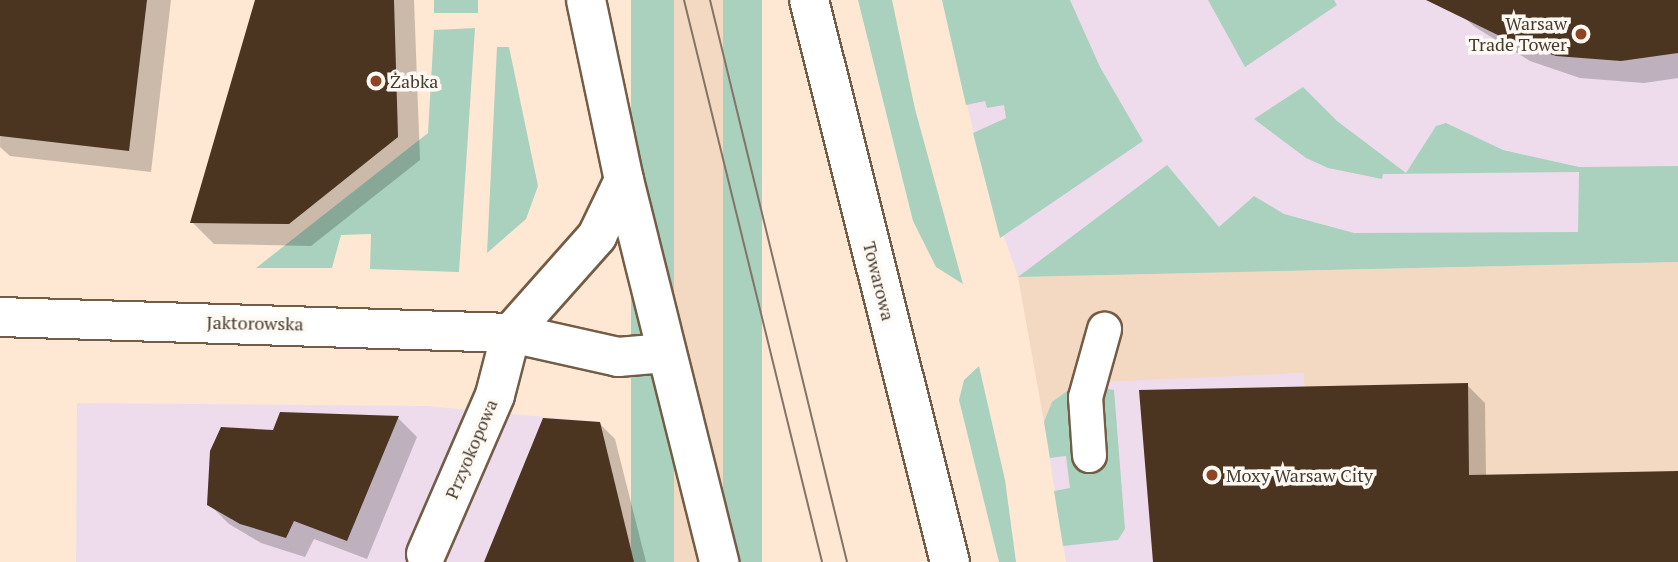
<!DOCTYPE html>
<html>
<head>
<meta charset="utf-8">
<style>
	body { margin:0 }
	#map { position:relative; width:1678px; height:562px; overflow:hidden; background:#fee8d4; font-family:"PT Serif",serif }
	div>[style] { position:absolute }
	.commercial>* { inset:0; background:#eedced }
	.built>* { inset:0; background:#f3d9c1; transform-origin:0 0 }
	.green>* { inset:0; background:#a9d1bd; transform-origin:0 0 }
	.shadow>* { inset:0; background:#0003 }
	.building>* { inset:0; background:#4b3520 }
	.roads { filter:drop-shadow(2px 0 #745d47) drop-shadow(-2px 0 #745d47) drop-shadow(0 2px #745d47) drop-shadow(0 -2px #745d47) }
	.lane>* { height:33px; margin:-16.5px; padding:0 16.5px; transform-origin:16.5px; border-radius:16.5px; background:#fff }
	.street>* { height:38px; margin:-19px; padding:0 19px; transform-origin:19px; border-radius:19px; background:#fff }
	.secondary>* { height:38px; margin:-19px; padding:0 19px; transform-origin:19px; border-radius:19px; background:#fff }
	.tram>* { height:2px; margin:-1px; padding:0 1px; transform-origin:1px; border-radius:1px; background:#827466 }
	.dots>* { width:19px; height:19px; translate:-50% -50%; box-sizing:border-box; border:4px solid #fef9f3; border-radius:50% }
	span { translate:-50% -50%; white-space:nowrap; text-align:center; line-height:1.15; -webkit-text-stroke:7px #fef9f3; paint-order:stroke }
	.poi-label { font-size:18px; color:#453b31 }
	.right { translate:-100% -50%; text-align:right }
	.left { translate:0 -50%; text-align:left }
	.street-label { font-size:18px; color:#453b31 }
</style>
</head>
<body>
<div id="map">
	<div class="commercial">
		<div style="clip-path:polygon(942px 0,1678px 0,1678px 262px,1018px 277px,987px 188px)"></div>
		<div style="clip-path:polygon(1304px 373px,1308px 562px,1066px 562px,1044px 422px,1052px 402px,1067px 394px,1065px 389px,1078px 383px,1109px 380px)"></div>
		<div style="clip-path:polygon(77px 403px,427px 406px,600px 422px,634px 562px,76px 562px)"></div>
	</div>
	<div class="built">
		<div style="left:674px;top:0;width:49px;height:578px"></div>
		<div style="clip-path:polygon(1678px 262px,1678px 562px,1308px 562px,1304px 373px,1078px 383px,1052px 403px,1044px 422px,1018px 277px)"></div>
	</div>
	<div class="green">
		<div style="left:434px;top:0;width:44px;height:13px"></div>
		<div style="left:631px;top:0;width:43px;height:578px"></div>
		<div style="left:723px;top:0;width:39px;height:578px"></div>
		<div style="clip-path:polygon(858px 0,892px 0,915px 109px,963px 284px,936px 267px,913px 221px)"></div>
		<div style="clip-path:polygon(942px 0,1070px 0,1100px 67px,1143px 141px,1000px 238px,973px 133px,1006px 118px,1004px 105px,987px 108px,985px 101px,966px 105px)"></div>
		<div style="clip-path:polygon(1208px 0,1334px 0,1337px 5px,1245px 67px)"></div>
		<div style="clip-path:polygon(475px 28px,459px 272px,370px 269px,371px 234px,341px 235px,332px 268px,256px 268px,428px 133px,434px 30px)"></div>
		<div style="clip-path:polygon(497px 47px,509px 47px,538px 186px,526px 219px,487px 253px)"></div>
		<div style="clip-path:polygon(1303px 87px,1337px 121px,1406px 173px,1436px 126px,1446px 123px,1503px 150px,1579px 167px,1678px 166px,1678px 262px,1018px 277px,1167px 165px,1219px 227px,1254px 196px,1284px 214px,1354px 233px,1578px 232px,1579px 172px,1383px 174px,1382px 179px,1328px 168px,1306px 158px,1254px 119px)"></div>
		<div style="clip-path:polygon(979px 366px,1005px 480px,1016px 562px,999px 562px,959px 400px,964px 380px)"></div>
		<div style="clip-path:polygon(1078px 383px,1114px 390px,1125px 529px,1118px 540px,1063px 546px,1054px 491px,1070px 488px,1066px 456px,1050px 458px,1044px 422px,1052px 402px)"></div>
	</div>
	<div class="shadow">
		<div style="clip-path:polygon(3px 0,171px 0,151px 172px,10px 156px,0 147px)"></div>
		<div style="clip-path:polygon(257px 0,414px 0,420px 160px,311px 246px,214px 244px,192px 222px)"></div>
		<div style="clip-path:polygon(1444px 0,1678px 0,1678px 78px,1644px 83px,1580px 78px,1530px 61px,1475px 27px)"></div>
		<div style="clip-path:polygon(1467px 385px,1485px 403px,1486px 477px,1678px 473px,1678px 562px,1155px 562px)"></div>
		<div style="clip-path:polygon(398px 418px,417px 437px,367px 559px,314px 539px,305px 557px,261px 543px,229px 524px,209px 504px,274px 432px)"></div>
		<div style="clip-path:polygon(599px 423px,615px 439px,646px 562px,486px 562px)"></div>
	</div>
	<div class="building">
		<div style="clip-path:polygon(0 0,147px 0,129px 151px,0 136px)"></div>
		<div style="clip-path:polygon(255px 0,394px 0,398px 137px,289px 224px,190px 223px)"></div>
		<div style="clip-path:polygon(1426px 0,1678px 0,1678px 53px,1621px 61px,1556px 56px,1506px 39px)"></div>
		<div style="clip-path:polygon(1468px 383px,1469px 475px,1678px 471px,1678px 562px,1153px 562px,1139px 390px)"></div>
		<div style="clip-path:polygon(280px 412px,399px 416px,347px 541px,294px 521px,286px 538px,240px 524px,207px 505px,210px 451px,221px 427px,273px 430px)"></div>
		<div style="clip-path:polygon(543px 418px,600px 422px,634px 562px,484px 562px)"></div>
	</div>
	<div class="roads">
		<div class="lane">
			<div style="left:1089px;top:455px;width:58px;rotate:-93.9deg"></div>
			<div style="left:1085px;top:397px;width:71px;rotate:-74.4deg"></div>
		</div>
		<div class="street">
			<div style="left:0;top:317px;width:511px;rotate:1.79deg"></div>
			<div style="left:511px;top:333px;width:110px;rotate:12.6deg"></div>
			<div style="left:618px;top:357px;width:48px;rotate:-4.8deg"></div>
			<div style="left:426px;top:554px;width:173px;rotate:-66.5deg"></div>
			<div style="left:495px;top:395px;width:64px;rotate:-75.5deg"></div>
			<div style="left:511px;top:333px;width:130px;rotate:-48.4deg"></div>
			<div style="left:597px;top:236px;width:62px;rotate:-64.3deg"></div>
		</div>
		<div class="secondary">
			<div style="left:586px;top:0;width:184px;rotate:78.1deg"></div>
			<div style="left:624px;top:180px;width:394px;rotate:76deg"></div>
			<div style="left:809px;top:0;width:579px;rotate:75.92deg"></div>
		</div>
	</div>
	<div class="tram">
		<div style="left:684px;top:0;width:579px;rotate:76.2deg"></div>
		<div style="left:710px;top:0;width:578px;rotate:76.3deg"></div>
	</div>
	<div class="dots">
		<div style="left:1581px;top:34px;background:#8d4524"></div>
		<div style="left:376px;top:81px;background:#8d4524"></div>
		<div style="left:1212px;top:475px;background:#8d4524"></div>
	</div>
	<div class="poi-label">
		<span class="right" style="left:1567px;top:34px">Warsaw<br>Trade Tower</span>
		<span class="left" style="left:390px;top:81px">Żabka</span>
		<span class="left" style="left:1226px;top:475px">Moxy Warsaw City</span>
	</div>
	<div class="street-label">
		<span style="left:879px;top:281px;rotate:76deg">Towarowa</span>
		<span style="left:255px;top:323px;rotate:1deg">Jaktorowska</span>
		<span style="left:471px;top:449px;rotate:-67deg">Przyokopowa</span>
	</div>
</div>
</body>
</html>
